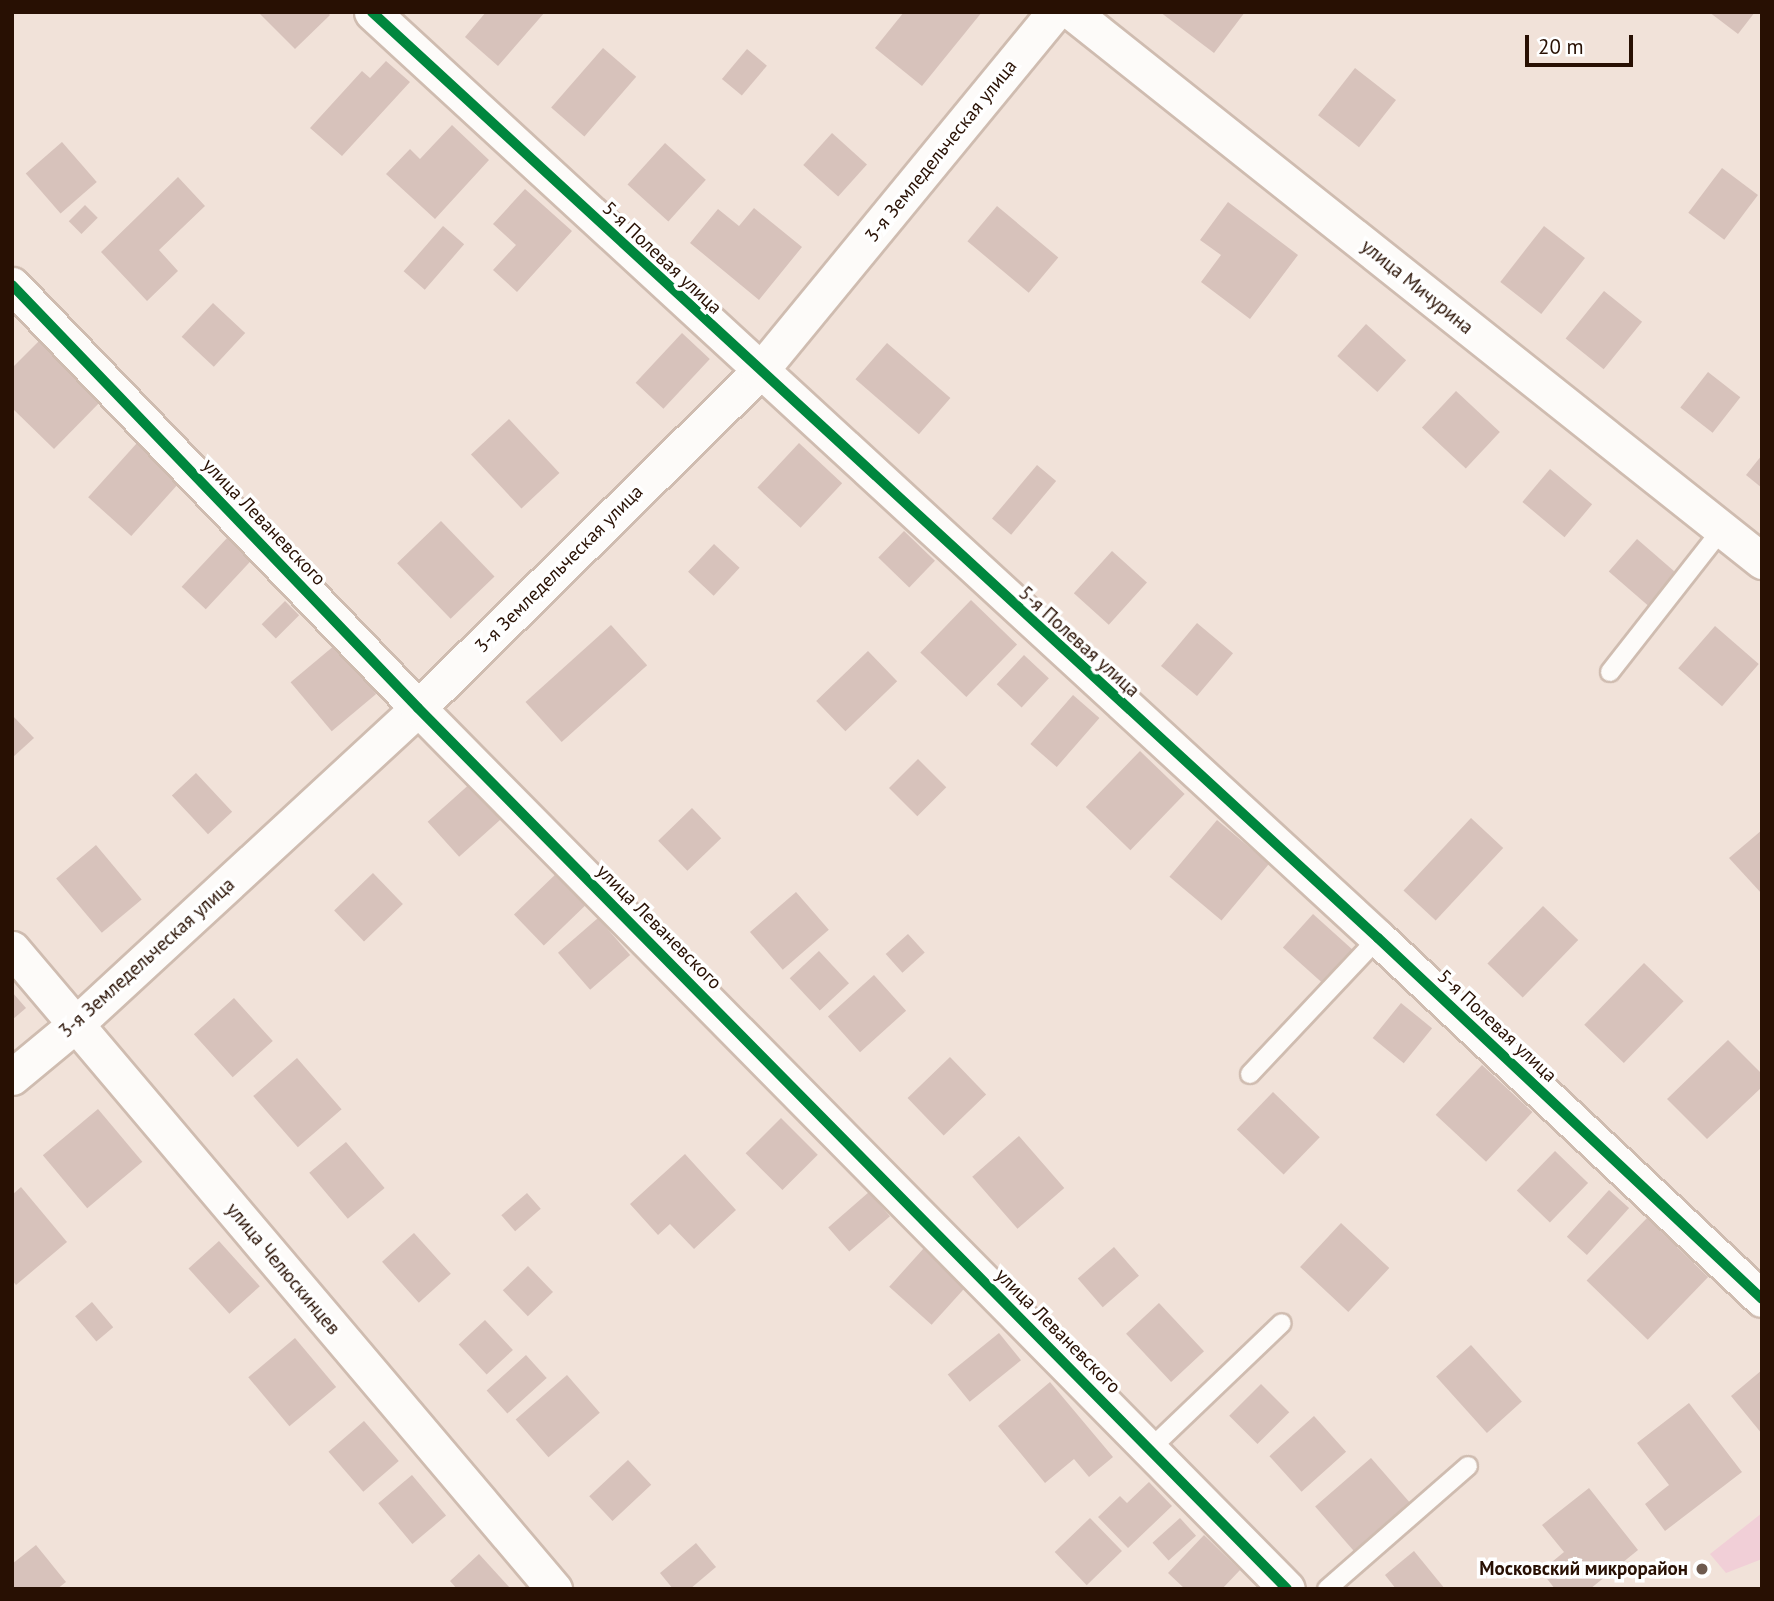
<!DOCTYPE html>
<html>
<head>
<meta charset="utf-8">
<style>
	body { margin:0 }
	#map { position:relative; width:1774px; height:1601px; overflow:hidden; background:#f1e2d9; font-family:"PT Sans",sans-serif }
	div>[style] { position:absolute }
	.green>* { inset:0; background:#f1cfd7 }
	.building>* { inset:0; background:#d7c2bb; transform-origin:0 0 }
	.roads { filter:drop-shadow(2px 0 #cfbcb0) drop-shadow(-2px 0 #cfbcb0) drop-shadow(0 2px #cfbcb0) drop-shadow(0 -2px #cfbcb0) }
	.service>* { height:18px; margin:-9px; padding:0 9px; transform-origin:9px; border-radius:9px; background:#fdfbf9 }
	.minor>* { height:35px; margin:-17.5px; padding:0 17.5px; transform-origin:17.5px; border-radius:17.5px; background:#fdfbf9 }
	.cycleway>* { height:10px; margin:-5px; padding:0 5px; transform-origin:5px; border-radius:5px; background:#00873e }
	.dots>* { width:19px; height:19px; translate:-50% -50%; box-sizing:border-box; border:4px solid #fff; border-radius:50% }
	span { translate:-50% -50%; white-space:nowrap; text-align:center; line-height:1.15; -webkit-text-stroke:7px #fff; paint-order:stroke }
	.street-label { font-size:19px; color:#281003 }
	.poi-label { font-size:19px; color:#281003; font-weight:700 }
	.right { translate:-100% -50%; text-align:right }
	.frame { position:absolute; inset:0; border:14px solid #281003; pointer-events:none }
	.scale { position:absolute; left:1525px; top:35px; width:108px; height:32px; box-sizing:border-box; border:4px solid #281003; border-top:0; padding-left:9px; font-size:21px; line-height:24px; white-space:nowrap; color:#281003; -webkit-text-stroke:5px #fff; paint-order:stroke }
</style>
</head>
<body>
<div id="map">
	<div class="green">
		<div style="clip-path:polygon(1762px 1513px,1762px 1559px,1726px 1573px,1710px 1554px)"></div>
	</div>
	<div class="building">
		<div style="clip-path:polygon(258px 12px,327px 12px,330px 15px,295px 49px)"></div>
		<div style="clip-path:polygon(486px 12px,545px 12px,498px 66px,465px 37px)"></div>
		<div style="clip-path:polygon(904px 12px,982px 12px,922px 86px,875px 48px)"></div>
		<div style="clip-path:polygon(1160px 12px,1245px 12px,1214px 53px)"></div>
		<div style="clip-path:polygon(1709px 12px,1755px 12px,1738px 34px)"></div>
		<div style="left:603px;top:48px;width:44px;height:79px;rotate:41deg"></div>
		<div style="left:747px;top:49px;width:26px;height:39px;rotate:40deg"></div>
		<div style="clip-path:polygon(386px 61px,410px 82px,342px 156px,310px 128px,362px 71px,370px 78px)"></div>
		<div style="left:1355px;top:68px;width:52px;height:60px;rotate:38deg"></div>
		<div style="clip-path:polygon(452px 125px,489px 160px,435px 219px,386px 174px,410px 149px,420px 159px)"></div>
		<div style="left:832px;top:133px;width:47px;height:43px;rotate:42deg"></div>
		<div style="left:62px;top:142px;width:53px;height:48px;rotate:49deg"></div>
		<div style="left:665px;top:143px;width:55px;height:56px;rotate:42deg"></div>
		<div style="left:1722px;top:168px;width:45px;height:56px;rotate:37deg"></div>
		<div style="clip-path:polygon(178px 177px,205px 206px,159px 250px,178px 271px,147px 301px,101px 252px)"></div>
		<div style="clip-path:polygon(525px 189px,572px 231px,517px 292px,493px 270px,516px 245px,493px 224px)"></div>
		<div style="clip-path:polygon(1228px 202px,1298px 255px,1250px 319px,1201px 282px,1221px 255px,1200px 240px)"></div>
		<div style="left:85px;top:205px;width:18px;height:23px;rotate:45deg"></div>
		<div style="left:997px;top:206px;width:80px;height:46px;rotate:40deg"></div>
		<div style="clip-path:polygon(754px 208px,802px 247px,759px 300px,690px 243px,718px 209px,739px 226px)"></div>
		<div style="left:443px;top:226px;width:28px;height:60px;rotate:41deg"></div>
		<div style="left:1544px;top:226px;width:52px;height:71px;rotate:38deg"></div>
		<div style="left:1604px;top:291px;width:49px;height:61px;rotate:39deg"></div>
		<div style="left:213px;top:303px;width:44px;height:46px;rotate:43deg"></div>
		<div style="left:1366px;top:324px;width:54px;height:43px;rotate:42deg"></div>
		<div style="left:682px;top:333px;width:38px;height:68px;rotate:43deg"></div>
		<div style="clip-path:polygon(42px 338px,104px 398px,54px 449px,12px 408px,12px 368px)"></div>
		<div style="left:887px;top:343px;width:84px;height:48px;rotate:41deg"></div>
		<div style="left:1708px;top:372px;width:41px;height:45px;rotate:38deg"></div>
		<div style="left:1456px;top:391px;width:60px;height:50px;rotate:43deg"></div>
		<div style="left:509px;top:419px;width:74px;height:52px;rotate:47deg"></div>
		<div style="left:137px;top:443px;width:58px;height:73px;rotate:42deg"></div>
		<div style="left:799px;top:443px;width:59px;height:61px;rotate:43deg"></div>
		<div style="clip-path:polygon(1762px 455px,1762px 488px,1746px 475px)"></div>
		<div style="left:1037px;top:465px;width:25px;height:70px;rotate:40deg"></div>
		<div style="left:1550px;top:469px;width:55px;height:43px;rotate:40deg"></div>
		<div style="left:441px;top:521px;width:77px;height:61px;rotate:46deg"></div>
		<div style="left:904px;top:531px;width:43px;height:37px;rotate:44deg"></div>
		<div style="left:228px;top:537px;width:33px;height:68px;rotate:43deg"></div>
		<div style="left:1637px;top:539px;width:55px;height:43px;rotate:41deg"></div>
		<div style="left:714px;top:544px;width:35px;height:38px;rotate:43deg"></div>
		<div style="left:1112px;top:551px;width:47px;height:57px;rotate:42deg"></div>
		<div style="left:971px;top:600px;width:64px;height:73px;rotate:44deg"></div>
		<div style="left:285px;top:601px;width:20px;height:33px;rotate:45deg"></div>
		<div style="left:1197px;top:623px;width:47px;height:56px;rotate:40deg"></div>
		<div style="left:611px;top:625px;width:54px;height:115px;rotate:48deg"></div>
		<div style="left:1715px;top:626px;width:58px;height:56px;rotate:41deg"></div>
		<div style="left:335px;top:645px;width:64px;height:58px;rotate:50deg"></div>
		<div style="left:868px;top:651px;width:42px;height:72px;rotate:46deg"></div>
		<div style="left:1024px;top:655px;width:34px;height:40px;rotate:43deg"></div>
		<div style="left:1073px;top:695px;width:35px;height:65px;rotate:41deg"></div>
		<div style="clip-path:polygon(12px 715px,34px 738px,12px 758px)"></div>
		<div style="left:1140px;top:751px;width:62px;height:78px;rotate:44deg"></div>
		<div style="left:918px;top:759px;width:40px;height:41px;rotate:45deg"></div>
		<div style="left:196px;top:773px;width:53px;height:33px;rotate:47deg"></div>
		<div style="left:473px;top:781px;width:47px;height:61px;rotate:48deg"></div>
		<div style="left:692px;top:808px;width:42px;height:47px;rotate:46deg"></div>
		<div style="left:1471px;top:818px;width:44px;height:99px;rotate:43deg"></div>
		<div style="left:1217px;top:820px;width:68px;height:74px;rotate:40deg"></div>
		<div style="clip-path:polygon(1762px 830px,1762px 894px,1729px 858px)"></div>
		<div style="left:96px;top:845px;width:71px;height:52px;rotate:50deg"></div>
		<div style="left:560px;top:870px;width:43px;height:64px;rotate:46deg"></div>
		<div style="left:373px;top:873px;width:43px;height:54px;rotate:46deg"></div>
		<div style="left:796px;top:892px;width:50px;height:61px;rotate:49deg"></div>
		<div style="left:1543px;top:906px;width:49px;height:80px;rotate:44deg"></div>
		<div style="left:1313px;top:914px;width:72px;height:45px;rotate:42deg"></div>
		<div style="left:598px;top:918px;width:49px;height:53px;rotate:49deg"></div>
		<div style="left:908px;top:934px;width:25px;height:30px;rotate:48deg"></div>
		<div style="left:819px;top:951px;width:44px;height:40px;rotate:47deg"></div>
		<div style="left:1644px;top:963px;width:55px;height:86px;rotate:44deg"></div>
		<div style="left:874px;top:975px;width:48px;height:62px;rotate:48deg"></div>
		<div style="clip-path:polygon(12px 992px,26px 1008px,12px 1020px)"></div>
		<div style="left:234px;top:998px;width:58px;height:54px;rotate:48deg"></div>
		<div style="left:1401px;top:1003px;width:40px;height:45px;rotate:39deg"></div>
		<div style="clip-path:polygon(1728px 1040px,1762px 1074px,1762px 1087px,1707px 1139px,1667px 1099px)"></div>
		<div style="left:950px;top:1057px;width:52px;height:59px;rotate:46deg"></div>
		<div style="left:297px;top:1058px;width:68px;height:58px;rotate:49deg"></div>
		<div style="left:1482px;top:1065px;width:69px;height:68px;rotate:43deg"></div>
		<div style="left:1273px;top:1092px;width:65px;height:52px;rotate:44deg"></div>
		<div style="left:98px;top:1109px;width:69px;height:72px;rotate:50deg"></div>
		<div style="left:781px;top:1118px;width:52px;height:50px;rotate:45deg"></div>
		<div style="left:1019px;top:1136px;width:69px;height:62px;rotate:49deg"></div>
		<div style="left:346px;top:1142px;width:60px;height:48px;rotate:50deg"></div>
		<div style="left:1555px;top:1151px;width:46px;height:55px;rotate:44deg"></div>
		<div style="clip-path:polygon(685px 1154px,736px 1210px,694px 1249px,670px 1224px,658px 1235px,630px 1204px)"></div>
		<div style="clip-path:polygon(21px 1187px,67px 1242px,16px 1285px,12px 1280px,12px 1195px)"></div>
		<div style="left:1609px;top:1190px;width:27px;height:63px;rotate:42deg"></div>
		<div style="left:869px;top:1192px;width:32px;height:54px;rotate:49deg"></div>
		<div style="left:527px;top:1193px;width:21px;height:34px;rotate:49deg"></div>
		<div style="left:1647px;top:1218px;width:85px;height:87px;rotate:44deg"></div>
		<div style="left:1341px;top:1223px;width:66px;height:60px;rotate:43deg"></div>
		<div style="left:414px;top:1233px;width:55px;height:43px;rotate:48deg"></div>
		<div style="left:219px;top:1241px;width:61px;height:41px;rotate:48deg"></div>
		<div style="left:1114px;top:1247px;width:38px;height:48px;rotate:49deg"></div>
		<div style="left:924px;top:1248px;width:57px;height:52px;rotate:42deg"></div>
		<div style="left:528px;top:1266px;width:36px;height:35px;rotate:46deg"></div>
		<div style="left:92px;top:1302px;width:33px;height:22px;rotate:50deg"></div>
		<div style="left:1159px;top:1303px;width:66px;height:45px;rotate:47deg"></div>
		<div style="left:485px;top:1320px;width:41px;height:36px;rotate:47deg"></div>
		<div style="left:999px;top:1333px;width:35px;height:66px;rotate:51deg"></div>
		<div style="left:295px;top:1338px;width:64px;height:61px;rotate:50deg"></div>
		<div style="left:1471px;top:1345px;width:76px;height:47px;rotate:48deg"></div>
		<div style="left:526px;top:1355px;width:31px;height:53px;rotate:48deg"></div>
		<div style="clip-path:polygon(1762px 1370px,1762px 1434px,1731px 1396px)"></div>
		<div style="left:567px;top:1375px;width:50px;height:68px;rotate:49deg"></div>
		<div style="clip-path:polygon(1050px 1382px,1113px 1457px,1089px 1477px,1074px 1459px,1045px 1483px,998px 1426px)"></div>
		<div style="left:1261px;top:1384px;width:40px;height:45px;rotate:45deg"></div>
		<div style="clip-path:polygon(1689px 1403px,1742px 1472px,1665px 1531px,1645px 1504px,1669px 1485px,1637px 1443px)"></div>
		<div style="left:1314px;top:1416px;width:48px;height:60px;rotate:48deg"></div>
		<div style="left:364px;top:1421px;width:53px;height:47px;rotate:49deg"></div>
		<div style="left:1371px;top:1458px;width:62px;height:74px;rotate:49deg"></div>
		<div style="left:628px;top:1460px;width:34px;height:53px;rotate:47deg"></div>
		<div style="left:412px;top:1475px;width:53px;height:44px;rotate:50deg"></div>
		<div style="clip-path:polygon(1149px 1482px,1172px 1506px,1128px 1548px,1098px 1517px,1120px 1496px,1127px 1503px)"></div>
		<div style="clip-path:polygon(1589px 1488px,1638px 1550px,1590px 1589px,1555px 1589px,1541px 1571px,1564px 1552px,1542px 1525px)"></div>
		<div style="left:1090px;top:1518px;width:46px;height:49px;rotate:46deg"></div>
		<div style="left:1180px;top:1518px;width:24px;height:37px;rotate:48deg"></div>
		<div style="clip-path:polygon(1204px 1535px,1240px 1570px,1222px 1589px,1185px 1589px,1168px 1573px)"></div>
		<div style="clip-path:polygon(696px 1543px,716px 1567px,690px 1589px,673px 1589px,660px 1573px)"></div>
		<div style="clip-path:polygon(36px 1545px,66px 1582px,57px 1589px,12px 1589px,12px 1564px)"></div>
		<div style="clip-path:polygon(1414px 1551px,1445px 1589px,1396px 1589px,1385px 1575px)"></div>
		<div style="clip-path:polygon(479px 1554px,511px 1589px,457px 1589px,450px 1581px)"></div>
	</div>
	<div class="roads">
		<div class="service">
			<div style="left:1610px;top:672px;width:182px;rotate:-51.9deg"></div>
			<div style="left:1250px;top:1074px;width:187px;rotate:-46.7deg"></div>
			<div style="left:1150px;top:1449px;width:182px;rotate:-43.7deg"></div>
			<div style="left:1327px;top:1589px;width:187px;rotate:-41.1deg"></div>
		</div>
		<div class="minor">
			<div style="left:372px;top:12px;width:1367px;rotate:42.63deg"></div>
			<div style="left:1378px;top:938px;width:527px;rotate:43.23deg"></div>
			<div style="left:1072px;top:12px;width:882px;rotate:38.51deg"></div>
			<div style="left:12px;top:285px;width:586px;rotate:46.17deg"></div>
			<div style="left:418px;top:708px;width:1237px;rotate:45.39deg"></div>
			<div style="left:12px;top:949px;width:839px;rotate:49.74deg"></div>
			<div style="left:12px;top:1077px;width:83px;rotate:-39.6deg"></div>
			<div style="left:76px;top:1024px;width:466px;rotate:-42.7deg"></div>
			<div style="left:418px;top:708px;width:479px;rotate:-44.6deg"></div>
			<div style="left:759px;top:372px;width:466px;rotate:-50.6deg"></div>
		</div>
	</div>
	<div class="cycleway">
		<div style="left:372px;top:12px;width:1367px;rotate:42.63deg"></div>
		<div style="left:1378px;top:938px;width:527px;rotate:43.23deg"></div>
		<div style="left:12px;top:285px;width:586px;rotate:46.17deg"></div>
		<div style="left:418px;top:708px;width:1237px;rotate:45.39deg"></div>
	</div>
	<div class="dots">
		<div style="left:1702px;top:1569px;background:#6e5a4e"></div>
	</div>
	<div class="street-label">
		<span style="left:941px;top:151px;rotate:-51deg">3-я Земледельческая улица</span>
		<span style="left:662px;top:258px;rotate:43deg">5-я Полевая улица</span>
		<span style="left:1417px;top:287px;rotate:39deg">улица Мичурина</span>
		<span style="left:264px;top:522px;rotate:46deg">улица Леваневского</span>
		<span style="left:559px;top:569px;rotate:-45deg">3-я Земледельческая улица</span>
		<span style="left:1079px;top:642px;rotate:42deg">5-я Полевая улица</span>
		<span style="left:659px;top:927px;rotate:45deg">улица Леваневского</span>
		<span style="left:147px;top:958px;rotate:-42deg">3-я Земледельческая улица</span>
		<span style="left:1497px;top:1026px;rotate:43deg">5-я Полевая улица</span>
		<span style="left:283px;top:1269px;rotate:50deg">улица Челюскинцев</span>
		<span style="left:1058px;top:1331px;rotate:45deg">улица Леваневского</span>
	</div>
	<div class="poi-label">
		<span class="right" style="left:1688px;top:1569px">Московский микрорайон</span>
	</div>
	<div class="frame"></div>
	<div class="scale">20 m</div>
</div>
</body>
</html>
